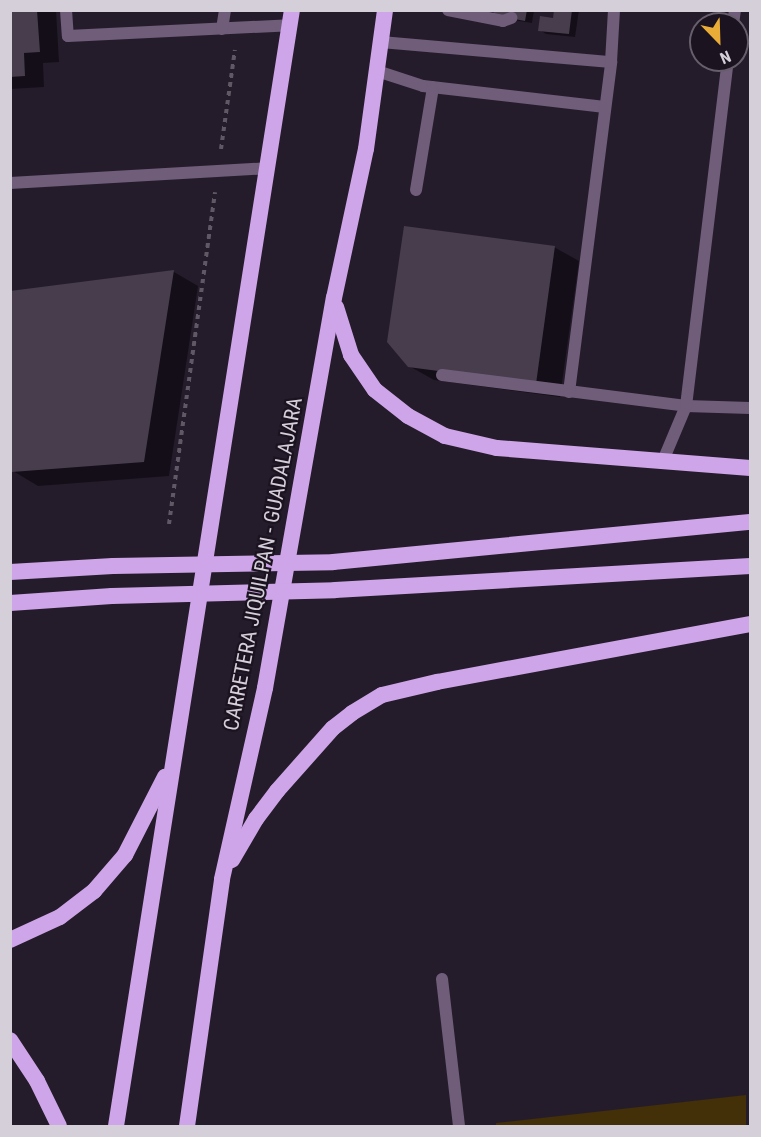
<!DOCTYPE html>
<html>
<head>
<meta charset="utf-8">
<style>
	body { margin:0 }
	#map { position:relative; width:761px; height:1137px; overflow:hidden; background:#251c2b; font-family:"Roboto Condensed",sans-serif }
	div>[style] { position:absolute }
	.green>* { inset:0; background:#432f08 }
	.shadow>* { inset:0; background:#0007 }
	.building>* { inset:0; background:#473d4d }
	.path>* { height:4px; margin-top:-2px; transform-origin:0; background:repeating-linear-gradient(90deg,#605865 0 4.5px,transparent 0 9px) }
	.service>* { height:12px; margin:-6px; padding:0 6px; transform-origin:6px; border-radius:6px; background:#6f5d7a }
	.trunk>* { height:16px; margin:-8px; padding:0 8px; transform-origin:8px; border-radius:8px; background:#cea5e8 }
	.trunk-bridge>* { height:16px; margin:-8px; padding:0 8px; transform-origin:8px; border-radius:8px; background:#cea5e8 }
	span { translate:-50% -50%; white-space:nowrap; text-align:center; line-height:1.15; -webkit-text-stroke:4.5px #1c1321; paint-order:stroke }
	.street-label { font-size:21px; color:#d5cfd9 }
	.frame { position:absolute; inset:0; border:12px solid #d5cfd9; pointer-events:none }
	.north { position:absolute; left:689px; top:12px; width:60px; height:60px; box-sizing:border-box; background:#1c1321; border:2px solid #665e6b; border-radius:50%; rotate:157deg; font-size:16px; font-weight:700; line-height:24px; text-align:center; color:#d5cfd9 }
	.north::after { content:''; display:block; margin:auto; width:21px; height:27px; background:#e8ac37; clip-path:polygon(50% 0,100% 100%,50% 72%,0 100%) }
</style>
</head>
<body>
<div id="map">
	<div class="green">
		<div style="clip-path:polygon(746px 1095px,746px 1126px,496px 1126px,496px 1123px)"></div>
	</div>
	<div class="shadow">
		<div style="clip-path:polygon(10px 10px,56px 10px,59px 62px,43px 63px,44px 87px,10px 89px)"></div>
		<div style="clip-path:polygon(495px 10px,534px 10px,532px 23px,501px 18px)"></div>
		<div style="clip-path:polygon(556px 10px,579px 10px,575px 37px,546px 34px,540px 30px,555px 19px)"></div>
		<div style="clip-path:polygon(554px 247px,579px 261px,560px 397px,434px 380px,409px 366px)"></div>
		<div style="clip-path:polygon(174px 272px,198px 286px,169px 476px,38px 486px,13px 471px,10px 460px,10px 292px)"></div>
	</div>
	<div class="building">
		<div style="clip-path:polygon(10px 10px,37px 10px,40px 52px,24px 53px,25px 76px,10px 77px)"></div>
		<div style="clip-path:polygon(494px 10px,527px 10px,525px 21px,493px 15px)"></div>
		<div style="clip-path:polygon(554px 10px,572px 10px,569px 34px,538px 31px,540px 16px,553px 18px)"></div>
		<div style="clip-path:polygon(404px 226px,555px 246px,536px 384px,408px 367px,387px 342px)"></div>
		<div style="clip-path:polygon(174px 270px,144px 462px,12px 472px,10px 291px)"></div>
	</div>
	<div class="path">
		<div style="left:221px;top:149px;width:100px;rotate:-82deg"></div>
		<div style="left:169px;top:524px;width:335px;rotate:-82.1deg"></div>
	</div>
	<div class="service">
		<div style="left:66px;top:10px;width:26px;rotate:86deg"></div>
		<div style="left:68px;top:36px;width:222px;rotate:-2.8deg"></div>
		<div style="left:448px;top:10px;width:56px;rotate:11.3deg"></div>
		<div style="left:503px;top:21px;width:9px;rotate:-21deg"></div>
		<div style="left:733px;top:24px;width:14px;rotate:-82deg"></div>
		<div style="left:222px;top:29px;width:19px;rotate:-81deg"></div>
		<div style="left:381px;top:42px;width:231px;rotate:5deg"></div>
		<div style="left:377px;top:71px;width:48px;rotate:18.1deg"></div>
		<div style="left:423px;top:86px;width:183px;rotate:6.6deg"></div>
		<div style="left:10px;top:183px;width:257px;rotate:-3.3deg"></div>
		<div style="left:416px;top:190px;width:104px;rotate:-80.6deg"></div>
		<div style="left:442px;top:375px;width:246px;rotate:7.2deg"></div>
		<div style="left:686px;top:406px;width:64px;rotate:1.8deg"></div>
		<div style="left:569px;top:392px;width:333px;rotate:-82.7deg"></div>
		<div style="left:611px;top:62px;width:52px;rotate:-86.7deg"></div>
		<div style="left:662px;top:463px;width:62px;rotate:-67.2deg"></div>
		<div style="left:686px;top:406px;width:349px;rotate:-83.1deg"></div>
		<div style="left:442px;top:979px;width:148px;rotate:83.4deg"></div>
	</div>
	<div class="trunk">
		<div style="left:336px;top:307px;width:50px;rotate:72.6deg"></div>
		<div style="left:351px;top:355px;width:42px;rotate:55.6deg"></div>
		<div style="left:375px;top:390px;width:42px;rotate:38.2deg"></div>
		<div style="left:408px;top:416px;width:42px;rotate:28.4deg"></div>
		<div style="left:445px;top:436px;width:53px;rotate:13deg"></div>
		<div style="left:497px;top:448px;width:254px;rotate:4.5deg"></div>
		<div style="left:333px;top:562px;width:419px;rotate:-5.5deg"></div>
		<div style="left:10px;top:572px;width:103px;rotate:-3.3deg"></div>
		<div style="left:335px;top:590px;width:416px;rotate:-3.3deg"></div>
		<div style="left:10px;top:603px;width:102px;rotate:-3.9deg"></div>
		<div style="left:232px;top:860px;width:48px;rotate:-59.7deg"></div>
		<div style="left:256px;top:819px;width:35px;rotate:-53deg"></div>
		<div style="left:277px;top:791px;width:84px;rotate:-48.4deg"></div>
		<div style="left:333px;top:728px;width:24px;rotate:-38deg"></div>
		<div style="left:352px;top:713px;width:35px;rotate:-31deg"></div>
		<div style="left:382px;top:695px;width:57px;rotate:-13.3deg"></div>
		<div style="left:437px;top:682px;width:318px;rotate:-10.5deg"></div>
		<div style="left:10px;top:940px;width:55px;rotate:-24.7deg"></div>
		<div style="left:60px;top:917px;width:43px;rotate:-37.4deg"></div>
		<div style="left:94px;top:891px;width:48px;rotate:-49.3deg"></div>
		<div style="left:125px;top:855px;width:88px;rotate:-62.9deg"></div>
		<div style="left:10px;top:1040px;width:49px;rotate:56.6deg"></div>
		<div style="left:37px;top:1081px;width:50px;rotate:63.9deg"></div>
		<div style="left:116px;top:1126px;width:1130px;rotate:-81.04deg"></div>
		<div style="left:187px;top:1126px;width:249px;rotate:-81.9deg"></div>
		<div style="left:222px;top:879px;width:196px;rotate:-77.3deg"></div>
		<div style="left:265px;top:688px;width:396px;rotate:-80deg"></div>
		<div style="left:334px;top:298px;width:152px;rotate:-77.9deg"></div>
		<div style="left:366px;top:149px;width:140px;rotate:-82.2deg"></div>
	</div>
	<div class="trunk-bridge">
		<div style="left:113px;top:566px;width:220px;rotate:-1deg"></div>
		<div style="left:112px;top:596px;width:223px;rotate:-1.5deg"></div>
	</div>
	<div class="street-label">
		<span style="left:263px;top:564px;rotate:-79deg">CARRETERA JIQUILPAN - GUADALAJARA</span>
	</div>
	<div class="frame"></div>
	<div class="north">N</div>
</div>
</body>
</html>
